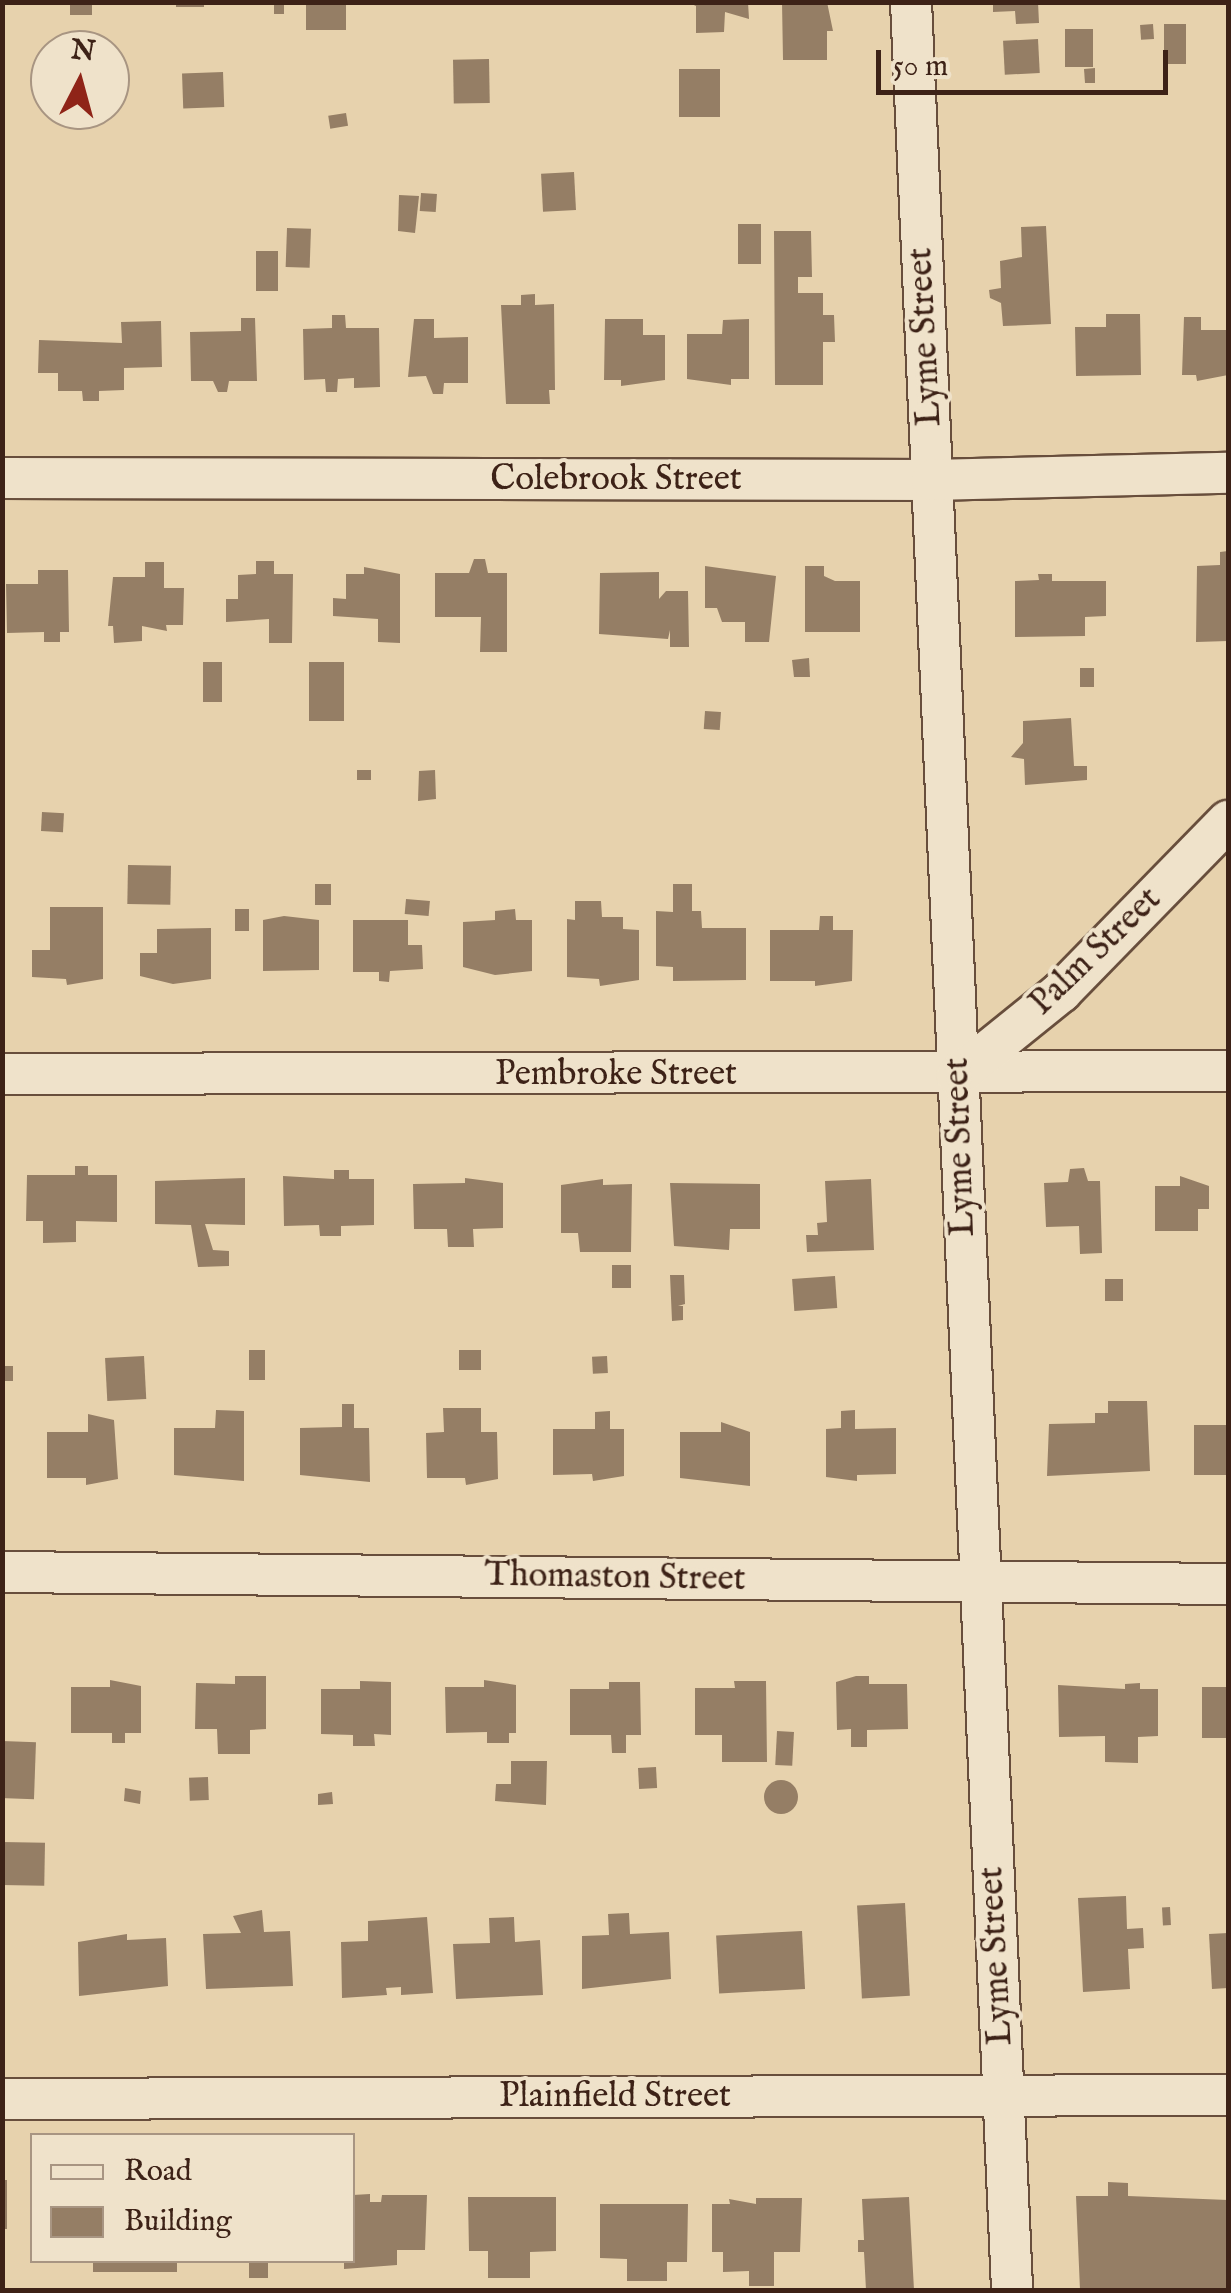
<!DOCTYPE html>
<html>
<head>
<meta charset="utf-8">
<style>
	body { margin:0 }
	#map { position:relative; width:1231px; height:2293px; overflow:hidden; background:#e7d2ad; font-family:"IM FELL English",serif }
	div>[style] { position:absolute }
	.building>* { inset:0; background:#957e65; transform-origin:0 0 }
	.round { border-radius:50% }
	.roads { filter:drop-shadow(2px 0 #684e3c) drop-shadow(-2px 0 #684e3c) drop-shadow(0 2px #684e3c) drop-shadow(0 -2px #684e3c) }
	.minor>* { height:40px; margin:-20px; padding:0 20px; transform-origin:20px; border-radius:20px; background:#efe2ca }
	span { translate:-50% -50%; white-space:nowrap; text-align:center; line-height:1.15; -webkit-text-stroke:8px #efe2ca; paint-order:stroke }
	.street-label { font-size:35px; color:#3d2217 }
	.frame { position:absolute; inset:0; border:5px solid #3d2217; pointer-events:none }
	.legend { position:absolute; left:30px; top:2133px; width:325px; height:130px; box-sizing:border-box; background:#efe2ca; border:2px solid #a89582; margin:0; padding:12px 18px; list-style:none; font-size:30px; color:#3d2217 }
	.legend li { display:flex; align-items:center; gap:20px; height:50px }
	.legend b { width:50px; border:2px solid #a89582 }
	.north { position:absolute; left:30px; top:30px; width:100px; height:100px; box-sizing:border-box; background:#efe2ca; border:2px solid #a89582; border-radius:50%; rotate:6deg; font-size:28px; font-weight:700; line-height:40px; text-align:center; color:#3d2217 }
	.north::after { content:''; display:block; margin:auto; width:35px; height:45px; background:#8f2418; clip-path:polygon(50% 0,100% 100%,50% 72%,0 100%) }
	.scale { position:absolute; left:876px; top:50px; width:292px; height:45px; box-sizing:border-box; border:5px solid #3d2217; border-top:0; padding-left:12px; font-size:30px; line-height:35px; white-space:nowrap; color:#3d2217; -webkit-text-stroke:8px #efe2ca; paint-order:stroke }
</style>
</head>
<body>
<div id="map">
	<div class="building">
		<div style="left:70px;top:2px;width:22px;height:13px"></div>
		<div style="left:176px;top:2px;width:28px;height:5px"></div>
		<div style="left:274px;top:2px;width:10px;height:12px"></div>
		<div style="left:306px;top:2px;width:40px;height:28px"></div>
		<div style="clip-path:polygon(687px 2px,748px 2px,749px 19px,725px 12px,724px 32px,696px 33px,696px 6px)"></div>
		<div style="clip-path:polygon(782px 2px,827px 2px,833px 31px,827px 31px,827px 60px,783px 60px)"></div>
		<div style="clip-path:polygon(993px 2px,1038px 2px,1039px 23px,1016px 24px,1015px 11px,993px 12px)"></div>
		<div style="left:1153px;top:24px;width:15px;height:13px;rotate:86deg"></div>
		<div style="left:1164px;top:24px;width:22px;height:40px"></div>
		<div style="left:1065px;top:29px;width:28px;height:38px"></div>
		<div style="left:1038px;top:39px;width:34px;height:35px;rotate:87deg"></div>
		<div style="left:489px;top:59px;width:44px;height:36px;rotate:89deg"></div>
		<div style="clip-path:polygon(1095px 68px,1095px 83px,1085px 83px,1084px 69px)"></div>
		<div style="left:720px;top:69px;width:48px;height:41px;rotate:90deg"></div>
		<div style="left:223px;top:72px;width:35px;height:41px;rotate:88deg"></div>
		<div style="left:346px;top:113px;width:13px;height:18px;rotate:81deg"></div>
		<div style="left:574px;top:172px;width:38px;height:33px;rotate:87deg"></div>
		<div style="left:421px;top:193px;width:16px;height:18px;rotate:4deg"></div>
		<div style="clip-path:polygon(399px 195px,419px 196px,415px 233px,398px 231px)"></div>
		<div style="left:761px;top:224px;width:40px;height:23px;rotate:90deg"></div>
		<div style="clip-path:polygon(1046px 226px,1051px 324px,1003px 326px,1001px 303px,990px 298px,989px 290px,1001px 288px,1000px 261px,1022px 257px,1021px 227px)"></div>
		<div style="left:287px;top:228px;width:24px;height:39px;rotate:2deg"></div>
		<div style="clip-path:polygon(774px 231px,811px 231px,812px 277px,798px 277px,798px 293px,823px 293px,823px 315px,834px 315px,835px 342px,823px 342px,823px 385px,775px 385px)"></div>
		<div style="left:256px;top:251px;width:22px;height:40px"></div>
		<div style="clip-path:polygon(535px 294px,535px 305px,554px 304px,555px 390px,549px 390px,550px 404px,506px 404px,501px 305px,521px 305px,521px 295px)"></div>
		<div style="clip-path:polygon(1106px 314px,1140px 314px,1141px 375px,1076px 376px,1075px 327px,1106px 327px)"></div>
		<div style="clip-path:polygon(332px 315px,345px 315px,346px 328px,379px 328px,380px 387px,354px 388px,354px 378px,338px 379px,337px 392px,326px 392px,325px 379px,304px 380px,303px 329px,332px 328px)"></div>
		<div style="clip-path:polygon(1184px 317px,1201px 317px,1201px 330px,1228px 330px,1228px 375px,1197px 381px,1196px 375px,1182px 375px)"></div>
		<div style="clip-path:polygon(241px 318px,255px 318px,257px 381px,229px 381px,227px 392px,218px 392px,213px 381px,191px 381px,190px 332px,241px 331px)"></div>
		<div style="clip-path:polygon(414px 319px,434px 319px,434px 338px,468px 337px,468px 383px,444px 383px,443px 394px,433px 394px,426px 376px,408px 377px)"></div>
		<div style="clip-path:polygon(605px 319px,643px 319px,643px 335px,665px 335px,665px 380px,621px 386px,621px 380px,604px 380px)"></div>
		<div style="clip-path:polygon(749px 319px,749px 379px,731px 379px,731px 385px,687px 379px,687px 334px,722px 334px,723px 320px)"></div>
		<div style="clip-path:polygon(161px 321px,162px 367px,124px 368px,124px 390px,99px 391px,99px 401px,83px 401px,82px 391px,58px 391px,58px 373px,38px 373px,39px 340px,122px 343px,121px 322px)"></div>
		<div style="clip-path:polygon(1228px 551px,1228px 641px,1196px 642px,1197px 566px,1220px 565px,1220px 552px)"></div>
		<div style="clip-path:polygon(474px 559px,485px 559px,488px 573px,507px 573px,507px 652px,480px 652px,481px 617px,435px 617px,435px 573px,469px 573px)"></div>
		<div style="clip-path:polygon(256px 561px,274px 561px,274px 574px,293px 574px,292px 643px,269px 643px,269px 619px,226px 622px,226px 599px,238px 599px,238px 575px,256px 574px)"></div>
		<div style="clip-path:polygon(145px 562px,164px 562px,164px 588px,184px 588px,183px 625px,166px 625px,167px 631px,142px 626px,142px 641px,114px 643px,113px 626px,108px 626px,113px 577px,145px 577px)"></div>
		<div style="clip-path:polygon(705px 566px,776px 576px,769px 642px,745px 642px,745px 622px,722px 622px,717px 608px,705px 608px)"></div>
		<div style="clip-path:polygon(805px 566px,824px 566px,824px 576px,835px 581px,860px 581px,860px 632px,805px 632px)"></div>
		<div style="clip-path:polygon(364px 567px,400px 574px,400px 643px,378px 642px,378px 619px,333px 616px,333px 598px,346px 599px,346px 574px,364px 574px)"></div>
		<div style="clip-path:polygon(38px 570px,68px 570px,69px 632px,60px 632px,60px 642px,44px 642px,44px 632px,7px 633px,6px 584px,38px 584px)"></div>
		<div style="clip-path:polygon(659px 572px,659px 599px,666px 591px,688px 591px,689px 647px,670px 647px,670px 630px,668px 639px,599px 634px,600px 573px)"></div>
		<div style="clip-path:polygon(1038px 574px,1052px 574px,1052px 581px,1106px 581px,1106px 616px,1085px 617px,1085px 636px,1015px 637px,1015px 581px,1039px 580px)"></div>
		<div style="clip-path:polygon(809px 658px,810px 677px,794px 677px,792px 660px)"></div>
		<div style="left:203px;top:662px;width:19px;height:40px"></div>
		<div style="left:309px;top:662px;width:35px;height:59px"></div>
		<div style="left:1080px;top:668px;width:14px;height:19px"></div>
		<div style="left:705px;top:711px;width:16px;height:18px;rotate:4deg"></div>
		<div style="clip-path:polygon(1071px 718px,1074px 766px,1087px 766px,1087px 780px,1025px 785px,1024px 759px,1011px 757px,1023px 743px,1023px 721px)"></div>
		<div style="left:371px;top:770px;width:10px;height:14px;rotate:90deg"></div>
		<div style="clip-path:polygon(435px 770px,436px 799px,418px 801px,419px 771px)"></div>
		<div style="left:42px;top:812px;width:22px;height:19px;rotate:3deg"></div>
		<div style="left:128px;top:865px;width:43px;height:39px;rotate:1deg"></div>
		<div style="left:315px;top:884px;width:16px;height:21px"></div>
		<div style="clip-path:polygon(673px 884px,692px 884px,692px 911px,701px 911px,702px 928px,746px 928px,746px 980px,673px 981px,673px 967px,656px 966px,656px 911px,673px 912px)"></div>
		<div style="left:406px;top:899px;width:24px;height:15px;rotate:5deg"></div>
		<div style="clip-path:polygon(575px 901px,601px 901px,602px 917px,623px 917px,623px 929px,639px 930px,639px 980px,600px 986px,599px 979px,567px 977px,567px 919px,575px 920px)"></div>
		<div style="clip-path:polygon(50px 907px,103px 907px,103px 979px,67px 985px,66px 979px,32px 977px,32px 950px,50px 950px)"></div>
		<div style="left:235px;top:909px;width:14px;height:22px"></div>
		<div style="clip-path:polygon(515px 909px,516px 920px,532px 920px,532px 971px,495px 975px,463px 967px,463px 922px,495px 920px,495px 911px)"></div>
		<div style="clip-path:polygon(284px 916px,319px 920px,319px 970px,263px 971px,263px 920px)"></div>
		<div style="clip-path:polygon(820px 916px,833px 916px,833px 930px,853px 930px,852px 981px,815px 986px,815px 981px,770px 981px,770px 930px,819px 930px)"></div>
		<div style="clip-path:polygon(353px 920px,408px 920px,408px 945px,422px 945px,423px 969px,390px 971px,389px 982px,379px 981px,379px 972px,353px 972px)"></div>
		<div style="clip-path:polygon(211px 928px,211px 979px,173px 984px,140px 976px,140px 953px,157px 953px,157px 929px)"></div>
		<div style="clip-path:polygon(75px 1166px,88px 1166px,88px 1175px,117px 1175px,117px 1222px,76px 1221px,76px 1242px,43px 1243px,43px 1221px,26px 1221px,27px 1175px,75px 1175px)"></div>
		<div style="clip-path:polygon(1084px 1168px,1088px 1181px,1100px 1181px,1102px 1253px,1080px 1254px,1079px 1226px,1046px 1227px,1044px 1183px,1068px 1182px,1070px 1169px)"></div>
		<div style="clip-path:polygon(334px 1170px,349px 1170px,349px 1179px,374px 1179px,374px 1225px,341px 1226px,341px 1236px,320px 1236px,319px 1225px,284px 1226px,283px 1176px,334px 1179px)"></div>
		<div style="clip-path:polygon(1180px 1176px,1209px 1186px,1209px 1209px,1198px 1209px,1198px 1231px,1155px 1231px,1155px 1186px,1180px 1186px)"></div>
		<div style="clip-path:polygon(245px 1178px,245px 1225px,205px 1224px,213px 1250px,229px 1251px,229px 1266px,198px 1267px,191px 1225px,155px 1224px,155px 1181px)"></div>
		<div style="clip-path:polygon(465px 1178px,503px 1183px,503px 1228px,473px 1229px,474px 1247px,448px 1247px,447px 1229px,414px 1229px,413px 1184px,465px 1183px)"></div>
		<div style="clip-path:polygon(603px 1179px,603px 1185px,632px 1184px,631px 1252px,580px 1252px,578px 1233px,561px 1233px,561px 1185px)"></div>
		<div style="clip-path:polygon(871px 1179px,874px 1250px,807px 1252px,806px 1235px,818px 1235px,817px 1223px,827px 1222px,825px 1181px)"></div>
		<div style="clip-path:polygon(670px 1183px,760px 1184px,760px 1229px,730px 1229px,729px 1250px,674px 1246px)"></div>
		<div style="left:631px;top:1265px;width:23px;height:19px;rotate:90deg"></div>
		<div style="clip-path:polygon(670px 1275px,684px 1275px,685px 1304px,678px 1306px,683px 1306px,683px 1320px,672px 1321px)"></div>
		<div style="left:835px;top:1276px;width:32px;height:43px;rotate:86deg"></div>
		<div style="left:1105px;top:1279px;width:18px;height:22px"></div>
		<div style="left:265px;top:1350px;width:30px;height:16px;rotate:90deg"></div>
		<div style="left:459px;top:1350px;width:22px;height:20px"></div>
		<div style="left:144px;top:1356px;width:43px;height:39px;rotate:87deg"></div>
		<div style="left:607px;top:1356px;width:17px;height:15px;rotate:87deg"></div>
		<div style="left:13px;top:1366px;width:15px;height:11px;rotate:90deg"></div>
		<div style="clip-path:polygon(1108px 1401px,1147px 1401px,1150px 1471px,1047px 1476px,1049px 1424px,1095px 1423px,1095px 1413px,1108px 1413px)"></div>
		<div style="clip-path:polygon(342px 1404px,354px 1404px,354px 1428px,369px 1428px,370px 1482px,300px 1475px,300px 1428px,342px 1427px)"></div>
		<div style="clip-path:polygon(443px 1408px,481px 1408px,481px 1432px,497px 1432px,498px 1479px,466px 1485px,465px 1478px,427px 1478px,426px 1433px,444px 1432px)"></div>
		<div style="clip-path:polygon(216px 1410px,244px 1411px,244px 1481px,174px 1475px,174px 1428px,215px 1428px)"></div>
		<div style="clip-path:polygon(855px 1410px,855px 1429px,896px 1428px,896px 1474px,857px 1475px,857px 1481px,826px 1477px,826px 1429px,841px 1428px,841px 1411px)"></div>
		<div style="clip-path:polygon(610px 1411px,610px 1429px,624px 1429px,624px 1476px,593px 1481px,592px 1474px,553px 1475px,553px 1429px,595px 1429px,595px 1412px)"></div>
		<div style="clip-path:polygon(88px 1414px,114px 1420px,118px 1479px,86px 1485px,86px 1478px,47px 1478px,47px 1432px,88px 1432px)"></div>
		<div style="clip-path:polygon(721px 1422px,750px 1432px,750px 1486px,680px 1478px,680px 1432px,721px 1432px)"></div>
		<div style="left:1194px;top:1425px;width:34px;height:50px"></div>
		<div style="clip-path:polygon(235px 1676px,266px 1676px,266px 1729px,250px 1730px,250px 1754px,218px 1754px,217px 1729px,195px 1729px,196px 1683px,235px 1684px)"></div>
		<div style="clip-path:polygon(856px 1676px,869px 1676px,869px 1684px,907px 1684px,908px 1729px,867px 1730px,867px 1747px,851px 1747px,851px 1729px,837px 1730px,836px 1682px)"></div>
		<div style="clip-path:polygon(110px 1680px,141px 1686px,141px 1733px,125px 1733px,125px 1743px,112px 1743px,112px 1733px,71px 1733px,71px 1687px,110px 1687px)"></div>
		<div style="clip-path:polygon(484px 1680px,516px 1685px,516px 1733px,509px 1733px,509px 1743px,487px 1743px,487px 1732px,446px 1733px,445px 1687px,484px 1687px)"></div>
		<div style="clip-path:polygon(360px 1681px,391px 1682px,391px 1735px,374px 1734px,375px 1746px,353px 1746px,353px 1735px,321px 1734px,321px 1689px,360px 1689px)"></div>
		<div style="clip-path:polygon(734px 1681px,766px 1681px,767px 1762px,722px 1762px,722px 1735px,695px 1735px,695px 1688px,735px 1688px)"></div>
		<div style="clip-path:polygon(609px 1682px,640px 1682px,641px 1735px,626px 1735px,626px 1753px,612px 1753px,611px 1735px,570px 1735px,570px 1689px,609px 1689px)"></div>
		<div style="clip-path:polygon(1140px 1683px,1140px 1689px,1158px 1689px,1158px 1736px,1138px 1737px,1138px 1763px,1105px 1762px,1105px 1736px,1059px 1737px,1058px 1685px,1125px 1689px,1125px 1684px)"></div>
		<div style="left:1202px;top:1687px;width:26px;height:51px"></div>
		<div style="left:777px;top:1731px;width:17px;height:34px;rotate:3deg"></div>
		<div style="left:2px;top:1741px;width:34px;height:57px;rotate:2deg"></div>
		<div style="clip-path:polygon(511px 1761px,547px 1761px,546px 1805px,495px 1801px,496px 1784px,511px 1784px)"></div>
		<div style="left:656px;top:1767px;width:21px;height:18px;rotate:87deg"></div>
		<div style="left:208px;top:1777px;width:23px;height:19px;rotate:88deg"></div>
		<div class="round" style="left:764px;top:1780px;width:34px;height:34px"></div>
		<div style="clip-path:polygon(125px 1788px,141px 1791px,140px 1804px,124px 1801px)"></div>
		<div style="clip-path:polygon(332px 1792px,333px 1804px,318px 1805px,318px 1794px)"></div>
		<div style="left:2px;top:1842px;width:43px;height:43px;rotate:1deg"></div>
		<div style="clip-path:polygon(1126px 1896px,1127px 1929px,1143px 1928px,1144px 1948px,1128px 1949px,1130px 1989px,1083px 1992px,1078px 1898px)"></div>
		<div style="left:905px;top:1903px;width:93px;height:48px;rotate:87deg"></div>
		<div style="left:1170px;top:1907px;width:18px;height:8px;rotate:87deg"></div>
		<div style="clip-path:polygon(262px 1910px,264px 1932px,290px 1931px,293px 1986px,206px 1989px,203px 1934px,241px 1933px,233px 1916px)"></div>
		<div style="clip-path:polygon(629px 1913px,630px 1934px,669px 1932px,671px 1979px,582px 1989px,582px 1936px,609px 1935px,608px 1914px)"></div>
		<div style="clip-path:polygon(427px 1917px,433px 1993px,401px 1995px,401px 1987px,386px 1988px,387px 1995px,342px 1998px,341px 1942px,368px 1941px,368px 1921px)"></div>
		<div style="clip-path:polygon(514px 1917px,515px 1942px,540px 1940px,543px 1995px,456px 1999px,453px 1944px,490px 1943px,489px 1918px)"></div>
		<div style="left:802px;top:1931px;width:58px;height:86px;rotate:87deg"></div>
		<div style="clip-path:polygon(1228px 1933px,1228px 1988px,1212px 1989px,1209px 1934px)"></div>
		<div style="clip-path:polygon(127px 1934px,127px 1940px,166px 1938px,168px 1986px,79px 1996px,78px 1942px)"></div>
		<div style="left:2px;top:2180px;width:5px;height:49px"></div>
		<div style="clip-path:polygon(1108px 2182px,1128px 2183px,1128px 2196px,1228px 2200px,1228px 2290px,1080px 2290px,1076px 2196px,1108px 2196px)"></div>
		<div style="clip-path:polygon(370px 2194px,370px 2202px,381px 2202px,382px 2195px,427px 2195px,425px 2250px,397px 2250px,397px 2265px,344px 2269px,344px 2260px,352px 2260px,353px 2195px)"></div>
		<div style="clip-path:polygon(468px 2197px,556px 2197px,556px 2251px,530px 2252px,530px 2278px,488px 2278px,488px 2251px,469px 2251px)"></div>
		<div style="clip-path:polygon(909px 2197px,914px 2290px,866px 2290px,864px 2252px,858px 2252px,858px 2240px,864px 2240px,862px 2199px)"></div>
		<div style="clip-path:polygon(756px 2198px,802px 2198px,800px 2252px,774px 2252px,774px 2286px,749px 2286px,749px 2271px,723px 2272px,723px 2252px,712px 2252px,712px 2204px,730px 2204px,729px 2199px,756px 2204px)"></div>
		<div style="clip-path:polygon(600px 2204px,688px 2204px,687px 2262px,667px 2262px,667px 2281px,627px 2281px,627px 2259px,600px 2258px)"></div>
		<div style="left:93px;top:2260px;width:84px;height:12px"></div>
		<div style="left:249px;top:2260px;width:19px;height:18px"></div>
	</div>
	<div class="roads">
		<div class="minor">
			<div style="left:911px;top:2px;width:2290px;rotate:87.47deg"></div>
			<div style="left:2px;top:478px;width:930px;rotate:0.12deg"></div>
			<div style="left:932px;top:480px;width:296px;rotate:-1.4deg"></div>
			<div style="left:2px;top:1074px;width:1226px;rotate:-0.14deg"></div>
			<div style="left:957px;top:1076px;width:134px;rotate:-38.9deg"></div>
			<div style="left:1061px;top:992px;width:239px;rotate:-45.7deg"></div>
			<div style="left:2px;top:1572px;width:1226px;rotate:0.56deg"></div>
			<div style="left:2px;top:2099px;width:1226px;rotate:-0.19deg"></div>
		</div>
	</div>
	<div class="street-label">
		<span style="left:926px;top:337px;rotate:-93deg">Lyme Street</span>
		<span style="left:616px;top:480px">Colebrook Street</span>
		<span style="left:1096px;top:952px;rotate:-44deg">Palm Street</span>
		<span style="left:616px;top:1075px">Pembroke Street</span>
		<span style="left:961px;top:1147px;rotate:-92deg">Lyme Street</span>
		<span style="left:615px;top:1578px;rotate:1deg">Thomaston Street</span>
		<span style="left:997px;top:1956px;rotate:-93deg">Lyme Street</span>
		<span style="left:615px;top:2097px">Plainfield Street</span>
	</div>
	<div class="frame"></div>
	<ul class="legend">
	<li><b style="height:12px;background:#efe2ca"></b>Road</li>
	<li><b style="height:28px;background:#957e65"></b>Building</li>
	</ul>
	<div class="north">N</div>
	<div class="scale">50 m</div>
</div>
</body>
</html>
